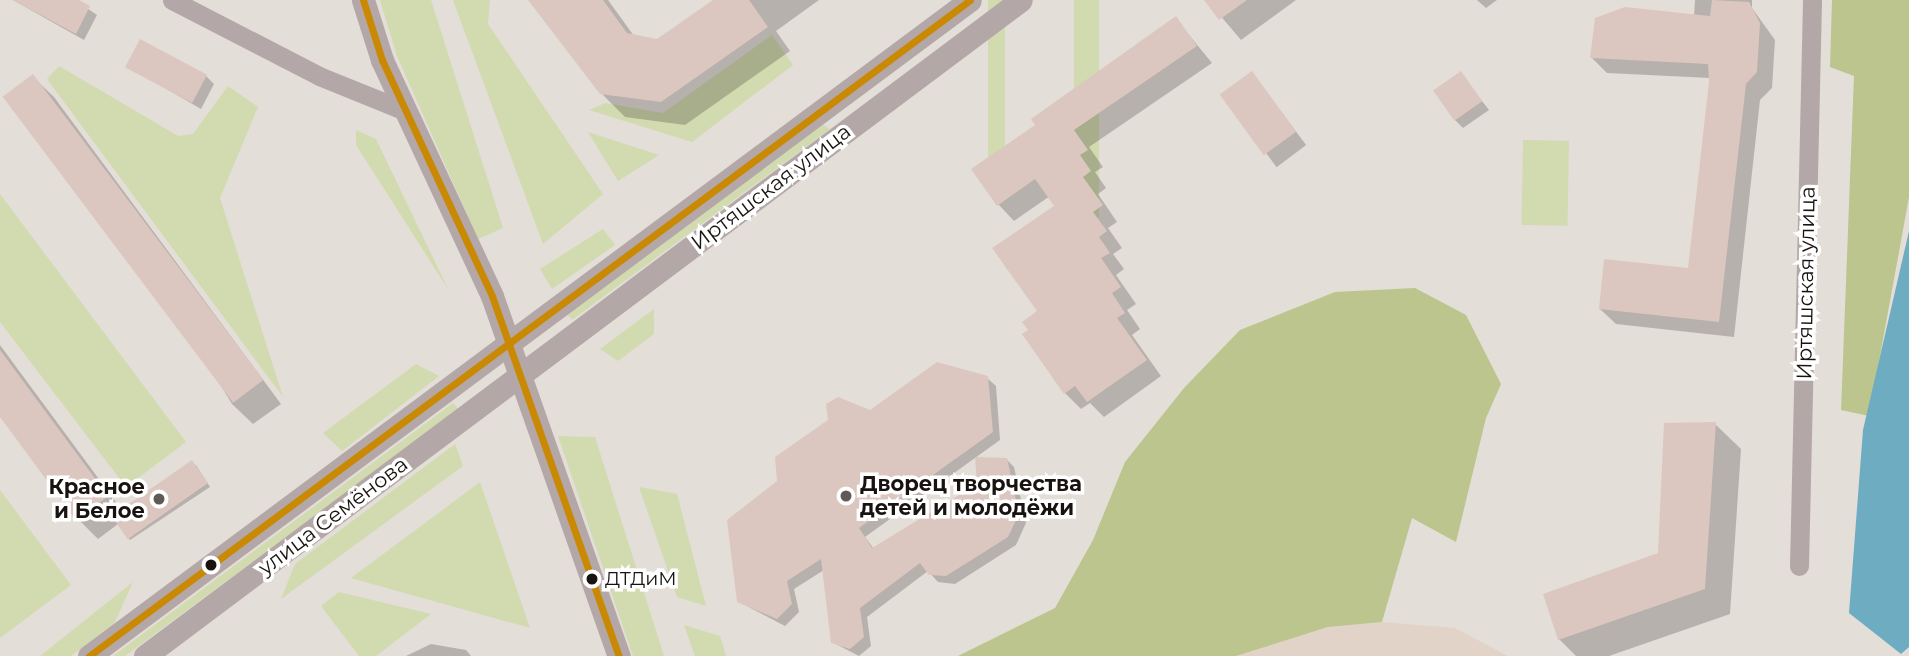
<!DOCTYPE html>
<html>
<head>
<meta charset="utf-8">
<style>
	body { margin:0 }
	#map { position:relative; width:1909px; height:656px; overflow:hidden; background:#e4ded8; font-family:Montserrat,sans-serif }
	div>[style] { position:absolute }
	.built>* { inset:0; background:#e1d3c8 }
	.green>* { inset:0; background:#d2dab0; transform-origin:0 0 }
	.forest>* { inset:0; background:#bbc58d }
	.water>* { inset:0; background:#6eacc2 }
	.shadow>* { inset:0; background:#0003; transform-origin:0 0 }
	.building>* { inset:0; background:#dcc6c0; transform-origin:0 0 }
	.minor>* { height:19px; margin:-9.5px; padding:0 9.5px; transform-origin:9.5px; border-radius:9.5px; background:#b4a7a8 }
	.tertiary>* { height:23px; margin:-11.5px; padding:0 11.5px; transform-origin:11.5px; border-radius:11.5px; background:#b4a7a8 }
	.bus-1>* { height:7px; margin:-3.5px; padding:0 3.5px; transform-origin:3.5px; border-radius:3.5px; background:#ca8903 }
	.dots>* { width:19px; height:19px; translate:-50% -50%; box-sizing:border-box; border:4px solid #fff; border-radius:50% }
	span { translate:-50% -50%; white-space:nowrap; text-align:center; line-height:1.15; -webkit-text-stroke:7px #fff; paint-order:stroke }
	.bus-label { font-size:19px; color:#181310 }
	.left { translate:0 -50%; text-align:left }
	.street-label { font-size:21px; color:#181310 }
	.poi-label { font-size:21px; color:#181310; font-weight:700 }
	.right { translate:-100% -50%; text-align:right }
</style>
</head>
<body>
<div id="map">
	<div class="built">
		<div style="clip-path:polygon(1382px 622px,1455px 628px,1508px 656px,1236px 656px,1328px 627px)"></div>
	</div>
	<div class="green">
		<div style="clip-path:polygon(380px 0,431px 0,503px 228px,478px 239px,397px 56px)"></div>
		<div style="clip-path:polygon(453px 0,490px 0,488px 24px,603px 194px,543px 244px)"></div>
		<div style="left:988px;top:0;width:17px;height:161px"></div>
		<div style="left:1074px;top:0;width:25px;height:217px"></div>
		<div style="clip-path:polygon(772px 35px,793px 65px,692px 142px,589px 110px,605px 103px,663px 113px)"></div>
		<div style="clip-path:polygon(59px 66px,178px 136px,193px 134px,228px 86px,258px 107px,220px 198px,283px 397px,47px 79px)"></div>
		<div style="clip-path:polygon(821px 124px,830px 129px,572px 320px,567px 314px)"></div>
		<div style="clip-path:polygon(356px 130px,376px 139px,448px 289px,356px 145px)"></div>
		<div style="clip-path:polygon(588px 132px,659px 155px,618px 181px)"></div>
		<div style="left:1523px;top:140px;width:46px;height:85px;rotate:1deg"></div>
		<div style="clip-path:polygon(0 194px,186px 442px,126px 487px,0 322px)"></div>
		<div style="clip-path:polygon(603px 229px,615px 245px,552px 289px,540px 269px)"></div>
		<div style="clip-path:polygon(654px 309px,654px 334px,618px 361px,600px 349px)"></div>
		<div style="clip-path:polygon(416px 364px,439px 376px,342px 451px,323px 433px)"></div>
		<div style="clip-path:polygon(453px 403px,459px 410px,125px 656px,113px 656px)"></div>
		<div style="clip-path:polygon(558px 436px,595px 437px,664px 656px,633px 656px)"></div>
		<div style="clip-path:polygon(455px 444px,463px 466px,281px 599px,295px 564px)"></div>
		<div style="clip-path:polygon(480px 482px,530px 628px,351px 578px)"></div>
		<div style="clip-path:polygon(639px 487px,677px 494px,706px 606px,677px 597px)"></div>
		<div style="clip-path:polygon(0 490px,71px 585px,0 638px)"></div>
		<div style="clip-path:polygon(133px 582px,114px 624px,71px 656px,40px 656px)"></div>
		<div style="clip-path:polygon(339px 592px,431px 614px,376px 656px,359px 656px,321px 606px)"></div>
		<div style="clip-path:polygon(684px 625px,720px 636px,726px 656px,695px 656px)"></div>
	</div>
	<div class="forest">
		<div style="clip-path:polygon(1832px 0,1909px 0,1909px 197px,1869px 416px,1841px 410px,1854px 76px,1830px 67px)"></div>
		<div style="clip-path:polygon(1415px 288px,1466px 315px,1501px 384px,1486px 418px,1456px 542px,1412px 518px,1382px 622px,1328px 627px,1236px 656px,958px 656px,1055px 608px,1093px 540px,1125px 462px,1184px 388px,1240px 330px,1335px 292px)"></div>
	</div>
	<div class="water">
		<div style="clip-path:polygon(1909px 231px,1909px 647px,1901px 654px,1849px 613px,1863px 430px)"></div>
	</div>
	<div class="shadow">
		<div style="clip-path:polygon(13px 0,75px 0,97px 15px,84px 40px)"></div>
		<div style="clip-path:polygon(530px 0,608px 0,634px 36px,658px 41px,716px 0,819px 0,776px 31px,790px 51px,685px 125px,625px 117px,601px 93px)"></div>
		<div style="clip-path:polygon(1207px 0,1296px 0,1241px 40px)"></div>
		<div style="clip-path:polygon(1477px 0,1497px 0,1486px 8px)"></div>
		<div style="clip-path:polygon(1695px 0,1752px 0,1752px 8px,1775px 40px,1772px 88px,1760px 100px,1734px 337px,1616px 324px,1600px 309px,1689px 270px,1710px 78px,1607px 73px,1592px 58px,1694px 16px)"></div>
		<div style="clip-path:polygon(1176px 19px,1212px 63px,1089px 147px,1103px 167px,1095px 172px,1106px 188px,1098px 194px,1117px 222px,1108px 228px,1122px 248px,1113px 254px,1124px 269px,1116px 275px,1136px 304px,1127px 310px,1140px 329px,1132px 335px,1161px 376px,1104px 417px,1090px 403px,1081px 409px,1065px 393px,1030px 330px,1039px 312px,1057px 206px,1050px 196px,1014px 221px,998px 204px,1037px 125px)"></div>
		<div style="clip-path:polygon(127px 66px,206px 76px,214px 84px,201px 109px)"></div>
		<div style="left:1252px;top:73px;width:90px;height:37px;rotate:53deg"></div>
		<div style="clip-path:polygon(1461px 74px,1489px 110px,1463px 128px,1455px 120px)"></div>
		<div style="clip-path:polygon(33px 77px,54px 97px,281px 404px,253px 424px,232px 404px)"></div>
		<div style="clip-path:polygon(0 345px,121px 509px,196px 465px,210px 487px,130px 540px,118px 524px,98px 539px,77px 518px,0 414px)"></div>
		<div style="clip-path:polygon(987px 378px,996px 386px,1000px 440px,865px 537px,874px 549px,978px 485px,1006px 459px,1014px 467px,1026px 523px,1016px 545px,955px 584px,938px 582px,928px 571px,867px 617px,871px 646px,859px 656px,832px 642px,824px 570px,794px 589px,799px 612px,785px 626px,739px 602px,871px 412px)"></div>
		<div style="clip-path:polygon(1715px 424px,1741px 449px,1730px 614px,1609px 656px,1576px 656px,1559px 639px,1659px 554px)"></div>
		<div style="clip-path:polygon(431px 644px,466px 650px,471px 656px,406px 656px)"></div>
	</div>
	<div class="building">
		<div style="clip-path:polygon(13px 0,79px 0,90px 6px,76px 34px)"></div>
		<div style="clip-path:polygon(528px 0,603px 0,627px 33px,657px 39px,713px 0,749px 0,768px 27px,661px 102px,600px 94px)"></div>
		<div style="clip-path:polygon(1204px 0,1247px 0,1219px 20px)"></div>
		<div style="clip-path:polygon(1712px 0,1749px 2px,1760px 23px,1757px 72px,1746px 84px,1719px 322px,1599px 309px,1604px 259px,1688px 268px,1709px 82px,1708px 64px,1590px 58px,1595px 18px,1625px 7px,1710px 16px)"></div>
		<div style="clip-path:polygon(1176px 16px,1197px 46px,1074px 130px,1088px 150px,1080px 155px,1091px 171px,1083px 177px,1103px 205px,1093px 212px,1107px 231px,1099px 237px,1110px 253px,1101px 258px,1121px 287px,1112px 293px,1125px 313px,1117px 318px,1147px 360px,1087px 402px,1075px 386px,1064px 394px,1022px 334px,1028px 330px,1022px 322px,1037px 311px,992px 248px,1054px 206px,1035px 179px,997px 206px,971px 169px,1035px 125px,1031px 119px)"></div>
		<div style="left:140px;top:39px;width:76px;height:32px;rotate:28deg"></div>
		<div style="left:1252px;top:71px;width:75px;height:40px;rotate:54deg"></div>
		<div style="left:1461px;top:71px;width:37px;height:34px;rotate:55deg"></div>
		<div style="left:33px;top:74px;width:383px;height:38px;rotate:53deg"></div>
		<div style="clip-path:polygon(0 350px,108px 496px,76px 520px,0 417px)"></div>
		<div style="clip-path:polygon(937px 362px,988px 376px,993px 432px,859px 528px,872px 548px,977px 484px,975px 457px,1007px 458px,1019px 514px,1008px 537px,946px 576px,929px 575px,920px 563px,860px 608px,864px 637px,850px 649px,831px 643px,821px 559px,787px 581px,792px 604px,777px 619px,737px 602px,727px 520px,777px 481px,775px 457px,828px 420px,826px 404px,838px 397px,870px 410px)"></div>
		<div style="clip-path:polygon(1716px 422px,1705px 589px,1558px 640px,1543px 594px,1658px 553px,1664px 423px)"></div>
		<div style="left:192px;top:460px;width:28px;height:98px;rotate:55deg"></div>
	</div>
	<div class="minor">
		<div style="left:172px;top:0;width:165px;rotate:27.3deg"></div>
		<div style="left:319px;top:76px;width:91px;rotate:22deg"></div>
		<div style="left:1799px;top:566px;width:566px;rotate:-88.68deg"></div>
	</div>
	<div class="tertiary">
		<div style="left:363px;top:0;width:63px;rotate:72.4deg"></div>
		<div style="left:382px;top:60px;width:260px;rotate:65deg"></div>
		<div style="left:492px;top:296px;width:382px;rotate:70.6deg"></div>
		<div style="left:89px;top:656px;width:1098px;rotate:-36.67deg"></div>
		<div style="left:145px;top:656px;width:1094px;rotate:-36.83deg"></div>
	</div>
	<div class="bus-1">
		<div style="left:363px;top:0;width:63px;rotate:72.4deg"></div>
		<div style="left:382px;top:60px;width:260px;rotate:65deg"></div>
		<div style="left:492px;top:296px;width:382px;rotate:70.6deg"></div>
		<div style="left:89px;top:656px;width:1098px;rotate:-36.67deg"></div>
	</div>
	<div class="dots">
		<div style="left:846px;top:496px;background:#5f5a56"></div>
		<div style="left:159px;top:499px;background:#5f5a56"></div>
		<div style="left:211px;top:565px;background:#181310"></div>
		<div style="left:592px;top:579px;background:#181310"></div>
	</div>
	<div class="bus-label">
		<span class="left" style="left:605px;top:579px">ДТДиМ</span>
	</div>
	<div class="street-label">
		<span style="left:771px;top:187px;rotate:-37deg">Иртяшская улица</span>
		<span style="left:1806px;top:283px;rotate:-89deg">Иртяшская улица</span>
		<span style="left:333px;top:516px;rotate:-37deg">улица Семёнова</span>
	</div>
	<div class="poi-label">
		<span class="left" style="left:860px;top:496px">Дворец творчества<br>детей и молодёжи</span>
		<span class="right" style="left:145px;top:499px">Красное<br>и Белое</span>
	</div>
</div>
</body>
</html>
